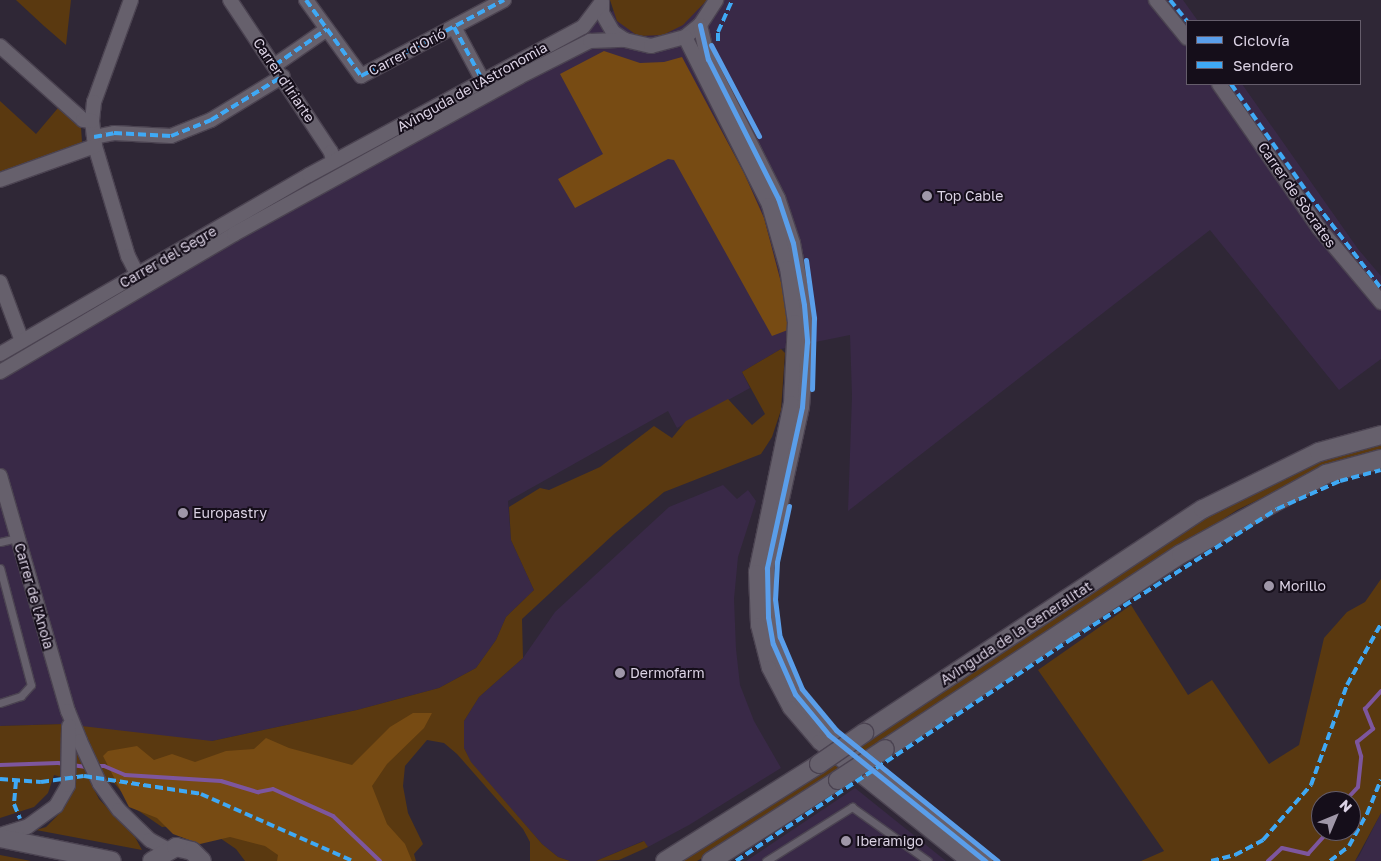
<!DOCTYPE html>
<html>
<head>
<meta charset="utf-8">
<style>
	body { margin:0 }
	#map { position:relative; width:1381px; height:861px; overflow:hidden; background:#2f2736; font-family:"Golos Text",sans-serif }
	div>[style] { position:absolute }
	.built>* { inset:0; background:#392947 }
	.green>* { inset:0; background:#5a3910 }
	.forest>* { inset:0; background:#774b13 }
	.stream>* { height:4px; margin:-2px; padding:0 2px; transform-origin:2px; border-radius:2px; background:#7d569e }
	.roads { filter:drop-shadow(1px 0 #4b4351) drop-shadow(-1px 0 #4b4351) drop-shadow(0 1px #4b4351) drop-shadow(0 -1px #4b4351) }
	.service>* { height:7px; margin:-3.5px; padding:0 3.5px; transform-origin:3.5px; border-radius:3.5px; background:#66606c }
	.minor>* { height:14px; margin:-7px; padding:0 7px; transform-origin:7px; border-radius:7px; background:#66606c }
	.tertiary>* { height:18px; margin:-9px; padding:0 9px; transform-origin:9px; border-radius:9px; background:#66606c }
	.bridges { filter:drop-shadow(1px 0 #4b4351) drop-shadow(-1px 0 #4b4351) drop-shadow(0 1px #4b4351) drop-shadow(0 -1px #4b4351) }
	.tertiary-bridge>* { height:18px; margin:-9px; padding:0 9px; transform-origin:9px; border-radius:9px; background:#66606c }
	.quiet>* { height:4px; margin-top:-2px; transform-origin:0; background:repeating-linear-gradient(90deg,#3fa9f5 0 8px,transparent 0 12px) }
	.cycleway>* { height:5px; margin:-2.5px; padding:0 2.5px; transform-origin:2.5px; border-radius:2.5px; background:#5a9eea }
	.dots>* { width:14px; height:14px; translate:-50% -50%; box-sizing:border-box; border:2px solid #150e1a; border-radius:50% }
	span { translate:-50% -50%; white-space:nowrap; text-align:center; line-height:1.15; -webkit-text-stroke:4px #150e1a; paint-order:stroke }
	.street-label { font-size:14px; color:#dcd3e5 }
	.poi-label { font-size:14px; color:#dcd3e5 }
	.left { translate:0 -50%; text-align:left }
	.legend { position:absolute; left:1186px; top:20px; width:175px; height:65px; box-sizing:border-box; background:#150e1a; border:1px solid #655d6b; margin:0; padding:6px 9px; list-style:none; font-size:15px; color:#dcd3e5 }
	.legend li { display:flex; align-items:center; gap:10px; height:25px }
	.legend b { width:25px; border:1px solid #655d6b }
	.north { position:absolute; left:1311px; top:791px; width:50px; height:50px; box-sizing:border-box; background:#150e1a; border:1px solid #655d6b; border-radius:50%; rotate:45deg; font-size:14px; font-weight:700; line-height:20px; text-align:center; color:#dcd3e5 }
	.north::after { content:''; display:block; margin:auto; width:18px; height:22px; background:#9f97a8; clip-path:polygon(50% 0,100% 100%,50% 72%,0 100%) }
</style>
</head>
<body>
<div id="map">
	<div class="built">
		<div style="clip-path:polygon(633px 0,1183px 0,1198px 21px,1187px 21px,1187px 84px,1242px 84px,1358px 249px,1381px 276px,1381px 359px,1339px 390px,1210px 230px,848px 511px,852px 396px,850px 335px,781px 349px,742px 372px,750px 388px,677px 428px,668px 411px,508px 501px,511px 540px,534px 590px,506px 617px,496px 640px,476px 668px,439px 688px,357px 710px,212px 741px,164px 741px,64px 724px,0 726px,0 366px,375px 144px)"></div>
		<div style="clip-path:polygon(723px 485px,737px 499px,748px 490px,756px 501px,738px 557px,734px 599px,736px 649px,740px 685px,754px 721px,781px 768px,689px 825px,648px 847px,643px 841px,596px 861px,570px 861px,558px 857px,542px 844px,471px 763px,464px 748px,464px 721px,479px 697px,523px 658px,555px 612px,669px 507px)"></div>
		<div style="clip-path:polygon(855px 788px,946px 861px,746px 861px)"></div>
		<div style="clip-path:polygon(1381px 813px,1381px 861px,1355px 861px,1359px 856px)"></div>
	</div>
	<div class="green">
		<div style="clip-path:polygon(16px 0,71px 0,66px 45px,44px 26px)"></div>
		<div style="clip-path:polygon(610px 0,707px 0,683px 25px,663px 35px,638px 36px,617px 21px)"></div>
		<div style="clip-path:polygon(0 101px,36px 134px,58px 108px,81px 127px,82px 142px,0 173px)"></div>
		<div style="clip-path:polygon(781px 349px,785px 353px,781px 410px,772px 437px,761px 454px,664px 492px,614px 534px,522px 619px,523px 658px,479px 697px,464px 721px,464px 748px,471px 762px,542px 844px,558px 857px,570px 861px,530px 861px,530px 842px,523px 829px,457px 754px,444px 743px,427px 740px,405px 766px,403px 786px,408px 813px,423px 844px,414px 854px,416px 861px,245px 861px,236px 849px,201px 825px,162px 827px,136px 809px,114px 783px,90px 781px,99px 799px,135px 837px,142px 850px,36px 830px,46px 827px,57px 816px,72px 793px,75px 781px,54px 775px,48px 793px,34px 807px,0 818px,0 726px,64px 724px,212px 741px,357px 710px,439px 688px,476px 668px,496px 640px,506px 617px,534px 590px,511px 540px,509px 507px,540px 488px,549px 490px,600px 467px,654px 426px,672px 438px,686px 421px,728px 399px,752px 425px,765px 414px,742px 372px)"></div>
		<div style="clip-path:polygon(1381px 442px,1381px 452px,1321px 469px,1237px 510px,706px 856px,697px 861px,679px 861px,1197px 523px,1263px 485px,1335px 454px)"></div>
		<div style="clip-path:polygon(evenodd,1381px 579px,1381px 813px,1355px 861px,1141px 861px,1164px 851px,1038px 670px,1131px 605px,1188px 695px,1212px 680px,1269px 764px,1299px 745px,1324px 638px,1347px 612px,1365px 602px,1381px 579px,1321px 801px,1351px 801px,1351px 831px,1321px 831px,1321px 801px)"></div>
		<div style="clip-path:polygon(644px 841px,648px 847px,619px 860px,596px 861px)"></div>
		<div style="clip-path:polygon(0 855px,31px 861px,0 861px)"></div>
	</div>
	<div class="forest">
		<div style="clip-path:polygon(604px 51px,640px 63px,664px 62px,682px 57px,744px 173px,764px 218px,793px 328px,772px 336px,674px 160px,668px 159px,575px 208px,558px 179px,603px 154px,560px 74px)"></div>
		<div style="clip-path:polygon(413px 713px,432px 713px,424px 728px,387px 764px,372px 786px,387px 824px,405px 844px,412px 861px,277px 861px,278px 855px,265px 846px,230px 837px,200px 844px,173px 834px,157px 818px,129px 807px,103px 756px,108px 751px,137px 746px,154px 760px,172px 754px,195px 762px,226px 751px,254px 749px,266px 738px,289px 748px,352px 765px,390px 727px)"></div>
	</div>
	<div class="stream">
		<div style="left:0;top:765px;width:58px;rotate:-2deg"></div>
		<div style="left:58px;top:763px;width:30px;rotate:8deg"></div>
		<div style="left:95px;top:766px;width:9px"></div>
		<div style="left:104px;top:766px;width:23px;rotate:23deg"></div>
		<div style="left:125px;top:775px;width:96px;rotate:3.6deg"></div>
		<div style="left:221px;top:781px;width:39px;rotate:17deg"></div>
		<div style="left:258px;top:792px;width:15px;rotate:-11deg"></div>
		<div style="left:273px;top:789px;width:66px;rotate:24.2deg"></div>
		<div style="left:333px;top:816px;width:65px;rotate:43.8deg"></div>
		<div style="left:1345px;top:801px;width:19px;rotate:-47deg"></div>
		<div style="left:1358px;top:787px;width:31px;rotate:-84deg"></div>
		<div style="left:1361px;top:756px;width:15px;rotate:-106deg"></div>
		<div style="left:1357px;top:742px;width:21px;rotate:-39deg"></div>
		<div style="left:1373px;top:729px;width:22px;rotate:-112deg"></div>
		<div style="left:1365px;top:709px;width:24px;rotate:-48deg"></div>
		<div style="left:1268px;top:861px;width:19px;rotate:-43deg"></div>
		<div style="left:1282px;top:848px;width:27px;rotate:13deg"></div>
		<div style="left:1308px;top:854px;width:31px;rotate:-48deg"></div>
	</div>
	<div class="roads">
		<div class="service">
			<div style="left:0;top:542px;width:17px;rotate:-13deg"></div>
			<div style="left:0;top:568px;width:121px;rotate:75.2deg"></div>
			<div style="left:31px;top:685px;width:15px;rotate:132deg"></div>
			<div style="left:21px;top:696px;width:22px;rotate:162deg"></div>
			<div style="left:766px;top:861px;width:102px;rotate:-32.1deg"></div>
			<div style="left:852px;top:807px;width:93px;rotate:35.4deg"></div>
		</div>
		<div class="minor">
			<div style="left:131px;top:0;width:109px;rotate:109.9deg"></div>
			<div style="left:94px;top:102px;width:19px;rotate:96deg"></div>
			<div style="left:92px;top:121px;width:25px;rotate:83deg"></div>
			<div style="left:95px;top:146px;width:115px;rotate:73.3deg"></div>
			<div style="left:128px;top:256px;width:29px;rotate:63deg"></div>
			<div style="left:230px;top:0;width:182px;rotate:56.4deg"></div>
			<div style="left:331px;top:152px;width:9px;rotate:77deg"></div>
			<div style="left:306px;top:0;width:94px;rotate:54.1deg"></div>
			<div style="left:361px;top:76px;width:162px;rotate:-28deg"></div>
			<div style="left:1156px;top:0;width:49px;rotate:50.8deg"></div>
			<div style="left:602px;top:1px;width:12px;rotate:90deg"></div>
			<div style="left:602px;top:13px;width:22px;rotate:60deg"></div>
			<div style="left:613px;top:32px;width:14px;rotate:34deg"></div>
			<div style="left:625px;top:40px;width:27px;rotate:13deg"></div>
			<div style="left:651px;top:46px;width:35px;rotate:-15deg"></div>
			<div style="left:685px;top:37px;width:19px;rotate:-39deg"></div>
			<div style="left:700px;top:25px;width:30px;rotate:-57deg"></div>
			<div style="left:700px;top:25px;width:35px;rotate:77deg"></div>
			<div style="left:708px;top:59px;width:156px;rotate:63.3deg"></div>
			<div style="left:778px;top:198px;width:47px;rotate:71.6deg"></div>
			<div style="left:793px;top:243px;width:63px;rotate:79.9deg"></div>
			<div style="left:804px;top:305px;width:37px;rotate:85deg"></div>
			<div style="left:807px;top:342px;width:65px;rotate:94.4deg"></div>
			<div style="left:802px;top:407px;width:165px;rotate:102.3deg"></div>
			<div style="left:767px;top:568px;width:49px;rotate:88.8deg"></div>
			<div style="left:768px;top:617px;width:27px;rotate:80deg"></div>
			<div style="left:773px;top:644px;width:55px;rotate:66.3deg"></div>
			<div style="left:795px;top:694px;width:53px;rotate:50.3deg"></div>
			<div style="left:829px;top:735px;width:201px;rotate:38.9deg"></div>
			<div style="left:454px;top:27px;width:61px;rotate:61.8deg"></div>
			<div style="left:685px;top:37px;width:188px;rotate:63.4deg"></div>
			<div style="left:769px;top:205px;width:66px;rotate:74.1deg"></div>
			<div style="left:787px;top:268px;width:55px;rotate:81.6deg"></div>
			<div style="left:795px;top:322px;width:81px;rotate:92.8deg"></div>
			<div style="left:791px;top:403px;width:173px;rotate:101.7deg"></div>
			<div style="left:756px;top:572px;width:53px;rotate:87.8deg"></div>
			<div style="left:758px;top:625px;width:44px;rotate:75.7deg"></div>
			<div style="left:769px;top:668px;width:45px;rotate:62.3deg"></div>
			<div style="left:790px;top:708px;width:45px;rotate:49.5deg"></div>
			<div style="left:819px;top:742px;width:191px;rotate:38.6deg"></div>
			<div style="left:0;top:46px;width:111px;rotate:41.7deg"></div>
			<div style="left:83px;top:120px;width:9px;rotate:6deg"></div>
			<div style="left:275px;top:65px;width:63px;rotate:-34.7deg"></div>
			<div style="left:1219px;top:84px;width:175px;rotate:55.2deg"></div>
			<div style="left:1319px;top:228px;width:97px;rotate:50deg"></div>
			<div style="left:94px;top:137px;width:20px;rotate:-11deg"></div>
			<div style="left:114px;top:133px;width:57px;rotate:3deg"></div>
			<div style="left:171px;top:136px;width:43px;rotate:-21.8deg"></div>
			<div style="left:211px;top:120px;width:84px;rotate:-31.4deg"></div>
			<div style="left:0;top:180px;width:101px;rotate:-19.7deg"></div>
			<div style="left:0;top:282px;width:63px;rotate:69.6deg"></div>
			<div style="left:0;top:354px;width:357px;rotate:-30.1deg"></div>
			<div style="left:309px;top:175px;width:311px;rotate:-28.4deg"></div>
			<div style="left:583px;top:27px;width:31px;rotate:-53deg"></div>
			<div style="left:0;top:372px;width:272px;rotate:-30.5deg"></div>
			<div style="left:234px;top:234px;width:325px;rotate:-28.8deg"></div>
			<div style="left:519px;top:77px;width:80px;rotate:-26.9deg"></div>
			<div style="left:590px;top:41px;width:35px;rotate:-2deg"></div>
			<div style="left:0;top:476px;width:245px;rotate:73.9deg"></div>
			<div style="left:68px;top:711px;width:32px;rotate:68deg"></div>
			<div style="left:80px;top:741px;width:47px;rotate:65.1deg"></div>
			<div style="left:100px;top:784px;width:32px;rotate:54deg"></div>
			<div style="left:119px;top:810px;width:43px;rotate:44.1deg"></div>
			<div style="left:150px;top:840px;width:21px;rotate:28deg"></div>
			<div style="left:0;top:835px;width:28px;rotate:-17deg"></div>
			<div style="left:27px;top:827px;width:36px;rotate:-36deg"></div>
			<div style="left:56px;top:806px;width:24px;rotate:-60deg"></div>
			<div style="left:68px;top:785px;width:59px;rotate:-89deg"></div>
		</div>
		<div class="tertiary">
			<div style="left:864px;top:733px;width:406px;rotate:-33.5deg"></div>
			<div style="left:1203px;top:509px;width:129px;rotate:-26.2deg"></div>
			<div style="left:1319px;top:452px;width:64px;rotate:-15.3deg"></div>
			<div style="left:885px;top:749px;width:354px;rotate:-33.4deg"></div>
			<div style="left:1181px;top:554px;width:166px;rotate:-28.9deg"></div>
			<div style="left:1326px;top:474px;width:57px;rotate:-15.3deg"></div>
			<div style="left:0;top:838px;width:114px;rotate:11.6deg"></div>
			<div style="left:152px;top:861px;width:28px;rotate:-30deg"></div>
			<div style="left:176px;top:847px;width:16px;rotate:14deg"></div>
			<div style="left:192px;top:851px;width:14px;rotate:45deg"></div>
			<div style="left:665px;top:861px;width:182px;rotate:-32.2deg"></div>
			<div style="left:711px;top:861px;width:151px;rotate:-32.5deg"></div>
		</div>
	</div>
	<div class="bridges">
		<div class="tertiary-bridge">
			<div style="left:819px;top:764px;width:55px;rotate:-34.6deg"></div>
			<div style="left:838px;top:780px;width:56px;rotate:-33.4deg"></div>
		</div>
	</div>
	<div class="quiet">
		<div style="left:306px;top:0;width:94px;rotate:54.1deg"></div>
		<div style="left:361px;top:76px;width:162px;rotate:-28deg"></div>
		<div style="left:1170px;top:0;width:27px;rotate:51deg"></div>
		<div style="left:454px;top:27px;width:61px;rotate:61.8deg"></div>
		<div style="left:718px;top:41px;width:9px;rotate:-90deg"></div>
		<div style="left:718px;top:32px;width:35px;rotate:-66deg"></div>
		<div style="left:275px;top:65px;width:63px;rotate:-34.7deg"></div>
		<div style="left:1231px;top:84px;width:136px;rotate:54.9deg"></div>
		<div style="left:1309px;top:195px;width:118px;rotate:52.3deg"></div>
		<div style="left:94px;top:137px;width:20px;rotate:-11deg"></div>
		<div style="left:114px;top:133px;width:57px;rotate:3deg"></div>
		<div style="left:171px;top:136px;width:43px;rotate:-21.8deg"></div>
		<div style="left:211px;top:120px;width:84px;rotate:-31.4deg"></div>
		<div style="left:0;top:779px;width:41px;rotate:4.2deg"></div>
		<div style="left:41px;top:782px;width:43px;rotate:-7.9deg"></div>
		<div style="left:84px;top:776px;width:118px;rotate:8.7deg"></div>
		<div style="left:201px;top:794px;width:166px;rotate:23.8deg"></div>
		<div style="left:16px;top:781px;width:23px;rotate:95deg"></div>
		<div style="left:14px;top:804px;width:16px;rotate:68deg"></div>
		<div style="left:736px;top:861px;width:404px;rotate:-33.5deg"></div>
		<div style="left:1073px;top:638px;width:241px;rotate:-32.3deg"></div>
		<div style="left:1277px;top:509px;width:69px;rotate:-24deg"></div>
		<div style="left:1340px;top:481px;width:42px;rotate:-15deg"></div>
		<div style="left:1211px;top:861px;width:25px;rotate:-14deg"></div>
		<div style="left:1235px;top:855px;width:32px;rotate:-28deg"></div>
		<div style="left:1263px;top:840px;width:73px;rotate:-48.9deg"></div>
		<div style="left:1311px;top:785px;width:106px;rotate:-70.2deg"></div>
		<div style="left:1347px;top:685px;width:70px;rotate:-60.9deg"></div>
		<div style="left:1330px;top:861px;width:24px;rotate:-38deg"></div>
		<div style="left:1349px;top:846px;width:37px;rotate:-61deg"></div>
		<div style="left:1367px;top:814px;width:37px;rotate:-68deg"></div>
	</div>
	<div class="cycleway">
		<div style="left:700px;top:25px;width:35px;rotate:77deg"></div>
		<div style="left:708px;top:59px;width:156px;rotate:63.3deg"></div>
		<div style="left:778px;top:198px;width:47px;rotate:71.6deg"></div>
		<div style="left:793px;top:243px;width:63px;rotate:79.9deg"></div>
		<div style="left:804px;top:305px;width:37px;rotate:85deg"></div>
		<div style="left:807px;top:342px;width:65px;rotate:94.4deg"></div>
		<div style="left:802px;top:407px;width:165px;rotate:102.3deg"></div>
		<div style="left:767px;top:568px;width:49px;rotate:88.8deg"></div>
		<div style="left:768px;top:617px;width:27px;rotate:80deg"></div>
		<div style="left:773px;top:644px;width:55px;rotate:66.3deg"></div>
		<div style="left:795px;top:694px;width:53px;rotate:50.3deg"></div>
		<div style="left:829px;top:735px;width:201px;rotate:38.9deg"></div>
		<div style="left:711px;top:45px;width:103px;rotate:62.2deg"></div>
		<div style="left:806px;top:260px;width:59px;rotate:82.1deg"></div>
		<div style="left:814px;top:318px;width:71px;rotate:91.6deg"></div>
		<div style="left:789px;top:506px;width:57px;rotate:102.1deg"></div>
		<div style="left:777px;top:562px;width:37px;rotate:93deg"></div>
		<div style="left:775px;top:599px;width:38px;rotate:83deg"></div>
		<div style="left:780px;top:637px;width:56px;rotate:67.1deg"></div>
		<div style="left:802px;top:689px;width:53px;rotate:50.3deg"></div>
		<div style="left:836px;top:730px;width:208px;rotate:39deg"></div>
	</div>
	<div class="dots">
		<div style="left:927px;top:196px;background:#9f97a8"></div>
		<div style="left:183px;top:513px;background:#9f97a8"></div>
		<div style="left:1269px;top:586px;background:#9f97a8"></div>
		<div style="left:620px;top:673px;background:#9f97a8"></div>
		<div style="left:846px;top:841px;background:#9f97a8"></div>
	</div>
	<div class="street-label">
		<span style="left:407px;top:52px;rotate:-28deg">Carrer d'Orió</span>
		<span style="left:284px;top:80px;rotate:56deg">Carrer d'Iriarte</span>
		<span style="left:472px;top:87px;rotate:-29deg">Avinguda de l'Astronomia</span>
		<span style="left:1297px;top:195px;rotate:55deg">Carrer de Sòcrates</span>
		<span style="left:168px;top:257px;rotate:-30deg">Carrer del Segre</span>
		<span style="left:34px;top:596px;rotate:74deg">Carrer de l'Anoia</span>
		<span style="left:1016px;top:633px;rotate:-33deg">Avinguda de la Generalitat</span>
	</div>
	<div class="poi-label">
		<span class="left" style="left:937px;top:196px">Top Cable</span>
		<span class="left" style="left:193px;top:513px">Europastry</span>
		<span class="left" style="left:1279px;top:586px">Morillo</span>
		<span class="left" style="left:630px;top:673px">Dermofarm</span>
		<span class="left" style="left:856px;top:841px">Iberamigo</span>
	</div>
	<ul class="legend">
	<li><b style="height:6px;background:#5a9eea"></b>Ciclovía</li>
	<li><b style="height:6px;background:#3fa9f5"></b>Sendero</li>
	</ul>
	<div class="north">N</div>
</div>
</body>
</html>
